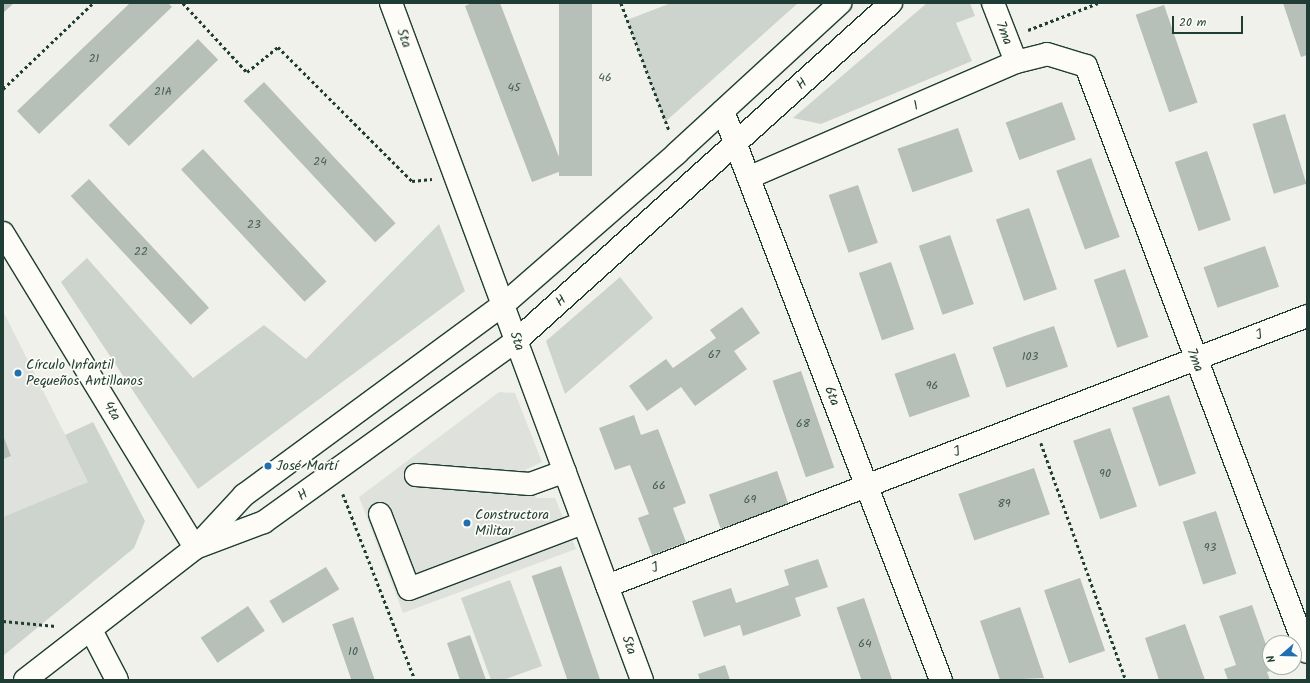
<!DOCTYPE html>
<html>
<head>
<meta charset="utf-8">
<style>
	body { margin:0 }
	#map { position:relative; width:1310px; height:683px; overflow:hidden; background:#f0f1eb; font-family:Kalam,sans-serif }
	div>[style] { position:absolute }
	.built>* { inset:0; background:#dfe2dc }
	.green>* { inset:0; background:#cdd3cd }
	.building>* { inset:0; background:#b6bfb8; transform-origin:0 0 }
	.path>* { height:2.5px; margin-top:-1.25px; transform-origin:0; background:repeating-linear-gradient(90deg,#1f3d34 0 3px,transparent 0 6px) }
	.roads { filter:drop-shadow(1px 0 #1f3d34) drop-shadow(-1px 0 #1f3d34) drop-shadow(0 1px #1f3d34) drop-shadow(0 -1px #1f3d34) }
	.minor>* { height:22px; margin:-11px; padding:0 11px; transform-origin:11px; border-radius:11px; background:#fdfcf7 }
	.dots>* { width:11px; height:11px; translate:-50% -50%; box-sizing:border-box; border:2px solid #fdfcf7; border-radius:50% }
	span { translate:-50% -50%; white-space:nowrap; text-align:center; line-height:1.15; -webkit-text-stroke:3.5px #fdfcf7; paint-order:stroke }
	.number-label { font-size:12px; color:#455e55 }
	.number-label span { -webkit-text-stroke-width:0 }
	.street-label { font-size:14px; color:#1f3d34 }
	.poi-label { font-size:14px; color:#1f3d34 }
	.left { translate:0 -50%; text-align:left }
	.frame { position:absolute; inset:0; border:4px solid #1f3d34; pointer-events:none }
	.north { position:absolute; left:1262px; top:635px; width:40px; height:40px; box-sizing:border-box; background:#fdfcf7; border:1px solid #a4b0a9; border-radius:50%; rotate:250deg; font-size:11px; font-weight:700; line-height:16px; text-align:center; color:#1f3d34 }
	.north::after { content:''; display:block; margin:auto; width:14px; height:18px; background:#1f6fb2; clip-path:polygon(50% 0,100% 100%,50% 72%,0 100%) }
	.scale { position:absolute; left:1172px; top:16px; width:71px; height:18px; box-sizing:border-box; border:2px solid #1f3d34; border-top:0; padding-left:5px; font-size:12px; line-height:14px; white-space:nowrap; color:#1f3d34; -webkit-text-stroke:3px #fdfcf7; paint-order:stroke }
</style>
</head>
<body>
<div id="map">
	<div class="built">
		<div style="clip-path:polygon(3px 311px,89px 482px,3px 517px)"></div>
		<div style="clip-path:polygon(499px 392px,515px 393px,542px 462px,525px 470px,536px 498px,555px 498px,576px 549px,403px 613px,359px 497px)"></div>
	</div>
	<div class="green">
		<div style="clip-path:polygon(671px 3px,798px 3px,665px 122px,627px 20px)"></div>
		<div style="clip-path:polygon(927px 3px,970px 3px,975px 16px,956px 23px,972px 61px,821px 124px,793px 118px)"></div>
		<div style="clip-path:polygon(439px 224px,465px 291px,198px 489px,61px 282px,87px 258px,193px 378px,264px 325px,306px 359px)"></div>
		<div style="clip-path:polygon(620px 277px,653px 318px,565px 394px,546px 341px)"></div>
		<div style="clip-path:polygon(93px 422px,145px 521px,134px 548px,3px 656px,3px 517px,88px 482px,65px 435px)"></div>
		<div style="clip-path:polygon(510px 580px,542px 666px,503px 680px,491px 680px,461px 598px)"></div>
	</div>
	<div class="building">
		<div style="clip-path:polygon(3px 3px,14px 3px,3px 13px)"></div>
		<div style="clip-path:polygon(130px 3px,168px 3px,172px 7px,39px 134px,17px 111px)"></div>
		<div style="clip-path:polygon(472px 3px,500px 3px,564px 170px,532px 182px,465px 6px)"></div>
		<div style="left:559px;top:3px;width:33px;height:173px"></div>
		<div style="clip-path:polygon(1283px 3px,1307px 3px,1307px 55px,1301px 57px)"></div>
		<div style="left:1164px;top:5px;width:103px;height:30px;rotate:71deg"></div>
		<div style="left:198px;top:39px;width:29px;height:124px;rotate:46deg"></div>
		<div style="left:264px;top:82px;width:193px;height:28px;rotate:47deg"></div>
		<div style="left:1062px;top:102px;width:40px;height:60px;rotate:70deg"></div>
		<div style="left:1285px;top:114px;width:73px;height:34px;rotate:73deg"></div>
		<div style="left:958px;top:128px;width:46px;height:64px;rotate:71deg"></div>
		<div style="left:203px;top:149px;width:181px;height:30px;rotate:47deg"></div>
		<div style="left:1207px;top:151px;width:73px;height:34px;rotate:71deg"></div>
		<div style="left:1091px;top:158px;width:84px;height:37px;rotate:70deg"></div>
		<div style="left:89px;top:179px;width:176px;height:25px;rotate:47deg"></div>
		<div style="left:858px;top:185px;width:61px;height:31px;rotate:71deg"></div>
		<div style="left:1029px;top:208px;width:86px;height:35px;rotate:71deg"></div>
		<div style="left:950px;top:235px;width:73px;height:33px;rotate:71deg"></div>
		<div style="left:1265px;top:246px;width:43px;height:65px;rotate:71deg"></div>
		<div style="left:891px;top:262px;width:71px;height:34px;rotate:71deg"></div>
		<div style="left:1125px;top:269px;width:72px;height:33px;rotate:71deg"></div>
		<div style="clip-path:polygon(742px 307px,760px 333px,734px 351px,747px 369px,695px 406px,681px 387px,647px 411px,629px 386px,666px 359px,673px 368px,716px 338px,710px 330px)"></div>
		<div style="left:1054px;top:326px;width:43px;height:65px;rotate:71deg"></div>
		<div style="left:955px;top:353px;width:46px;height:64px;rotate:71deg"></div>
		<div style="left:801px;top:371px;width:102px;height:30px;rotate:71deg"></div>
		<div style="left:1169px;top:395px;width:83px;height:39px;rotate:71deg"></div>
		<div style="clip-path:polygon(634px 415px,641px 435px,658px 429px,686px 503px,673px 508px,686px 542px,652px 555px,638px 518px,649px 514px,630px 465px,615px 470px,599px 428px)"></div>
		<div style="left:1110px;top:428px;width:83px;height:39px;rotate:71deg"></div>
		<div style="clip-path:polygon(3px 435px,11px 456px,3px 459px)"></div>
		<div style="left:1034px;top:468px;width:49px;height:80px;rotate:71deg"></div>
		<div style="left:777px;top:471px;width:36px;height:72px;rotate:71deg"></div>
		<div style="left:1216px;top:511px;width:66px;height:35px;rotate:72deg"></div>
		<div style="clip-path:polygon(818px 559px,828px 587px,795px 598px,801px 616px,743px 636px,740px 625px,704px 637px,692px 601px,731px 588px,736px 603px,789px 585px,784px 570px)"></div>
		<div style="left:561px;top:566px;width:121px;height:31px;rotate:71deg"></div>
		<div style="left:326px;top:567px;width:26px;height:66px;rotate:59deg"></div>
		<div style="left:1080px;top:578px;width:77px;height:38px;rotate:71deg"></div>
		<div style="left:864px;top:598px;width:87px;height:29px;rotate:71deg"></div>
		<div style="clip-path:polygon(1252px 605px,1270px 656px,1270px 667px,1275px 670px,1267px 672px,1270px 680px,1228px 680px,1224px 669px,1236px 665px,1219px 616px)"></div>
		<div style="left:248px;top:606px;width:30px;height:57px;rotate:56deg"></div>
		<div style="clip-path:polygon(1020px 607px,1044px 678px,1000px 680px,980px 621px)"></div>
		<div style="left:353px;top:617px;width:67px;height:22px;rotate:71deg"></div>
		<div style="clip-path:polygon(1185px 624px,1205px 680px,1159px 680px,1145px 638px)"></div>
		<div style="clip-path:polygon(470px 635px,486px 680px,460px 680px,447px 643px)"></div>
		<div style="clip-path:polygon(725px 665px,730px 680px,700px 680px,698px 674px)"></div>
	</div>
	<div class="path">
		<div style="left:183px;top:3px;width:94px;rotate:47.2deg"></div>
		<div style="left:247px;top:72px;width:40px;rotate:-39deg"></div>
		<div style="left:278px;top:47px;width:190px;rotate:45deg"></div>
		<div style="left:412px;top:181px;width:20px;rotate:-6deg"></div>
		<div style="left:621px;top:3px;width:136px;rotate:69.3deg"></div>
		<div style="left:1028px;top:30px;width:75px;rotate:-21.1deg"></div>
		<div style="left:3px;top:89px;width:124px;rotate:-43.7deg"></div>
		<div style="left:1041px;top:443px;width:252px;rotate:70.3deg"></div>
		<div style="left:343px;top:494px;width:199px;rotate:68.8deg"></div>
		<div style="left:3px;top:621px;width:53px;rotate:5.4deg"></div>
	</div>
	<div class="roads">
		<div class="minor">
			<div style="left:391px;top:3px;width:722px;rotate:69.66deg"></div>
			<div style="left:993px;top:3px;width:63px;rotate:68.7deg"></div>
			<div style="left:723px;top:111px;width:609px;rotate:69.04deg"></div>
			<div style="left:750px;top:177px;width:290px;rotate:-23.4deg"></div>
			<div style="left:1016px;top:62px;width:32px;rotate:-14deg"></div>
			<div style="left:1047px;top:54px;width:41px;rotate:17.1deg"></div>
			<div style="left:1086px;top:66px;width:626px;rotate:69.34deg"></div>
			<div style="left:3px;top:233px;width:369px;rotate:58.6deg"></div>
			<div style="left:416px;top:475px;width:114px;rotate:4.5deg"></div>
			<div style="left:530px;top:484px;width:37px;rotate:-20deg"></div>
			<div style="left:380px;top:514px;width:80px;rotate:68.9deg"></div>
			<div style="left:409px;top:589px;width:186px;rotate:-20.8deg"></div>
			<div style="left:200px;top:546px;width:68px;rotate:-20.6deg"></div>
			<div style="left:264px;top:522px;width:310px;rotate:-35.7deg"></div>
			<div style="left:516px;top:341px;width:505px;rotate:-42.03deg"></div>
			<div style="left:607px;top:586px;width:750px;rotate:-21.09deg"></div>
			<div style="left:91px;top:630px;width:56px;rotate:62.5deg"></div>
			<div style="left:25px;top:680px;width:215px;rotate:-37.8deg"></div>
			<div style="left:195px;top:548px;width:72px;rotate:-47.2deg"></div>
			<div style="left:244px;top:495px;width:321px;rotate:-36.3deg"></div>
			<div style="left:503px;top:305px;width:231px;rotate:-41.1deg"></div>
			<div style="left:677px;top:153px;width:222px;rotate:-42.6deg"></div>
		</div>
	</div>
	<div class="dots">
		<div style="left:18px;top:373px;background:#1f6fb2"></div>
		<div style="left:268px;top:466px;background:#1f6fb2"></div>
		<div style="left:467px;top:523px;background:#1f6fb2"></div>
	</div>
	<div class="number-label">
		<span style="left:94px;top:59px">21</span>
		<span style="left:605px;top:78px">46</span>
		<span style="left:514px;top:88px">45</span>
		<span style="left:163px;top:92px">21A</span>
		<span style="left:320px;top:162px">24</span>
		<span style="left:254px;top:225px">23</span>
		<span style="left:141px;top:252px">22</span>
		<span style="left:714px;top:355px">67</span>
		<span style="left:1030px;top:357px">103</span>
		<span style="left:932px;top:386px">96</span>
		<span style="left:803px;top:424px">68</span>
		<span style="left:1105px;top:474px">90</span>
		<span style="left:659px;top:486px">66</span>
		<span style="left:750px;top:500px">69</span>
		<span style="left:1004px;top:504px">89</span>
		<span style="left:1210px;top:548px">93</span>
		<span style="left:865px;top:644px">64</span>
		<span style="left:353px;top:652px">10</span>
	</div>
	<div class="street-label">
		<span style="left:1004px;top:33px;rotate:69deg">7ma</span>
		<span style="left:404px;top:38px;rotate:70deg">5ta</span>
		<span style="left:802px;top:84px;rotate:-43deg">H</span>
		<span style="left:916px;top:106px;rotate:-23deg">I</span>
		<span style="left:561px;top:301px;rotate:-42deg">H</span>
		<span style="left:1259px;top:335px;rotate:-22deg">J</span>
		<span style="left:517px;top:341px;rotate:70deg">5ta</span>
		<span style="left:1195px;top:360px;rotate:69deg">7ma</span>
		<span style="left:832px;top:396px;rotate:69deg">6ta</span>
		<span style="left:112px;top:411px;rotate:59deg">4ta</span>
		<span style="left:957px;top:452px;rotate:-21deg">J</span>
		<span style="left:303px;top:495px;rotate:-34deg">H</span>
		<span style="left:655px;top:568px;rotate:-21deg">J</span>
		<span style="left:629px;top:645px;rotate:70deg">5ta</span>
	</div>
	<div class="poi-label">
		<span class="left" style="left:26px;top:373px">Círculo Infantil<br>Pequeños Antillanos</span>
		<span class="left" style="left:276px;top:466px">José Martí</span>
		<span class="left" style="left:475px;top:523px">Constructora<br>Militar</span>
	</div>
	<div class="frame"></div>
	<div class="north">N</div>
	<div class="scale">20 m</div>
</div>
</body>
</html>
